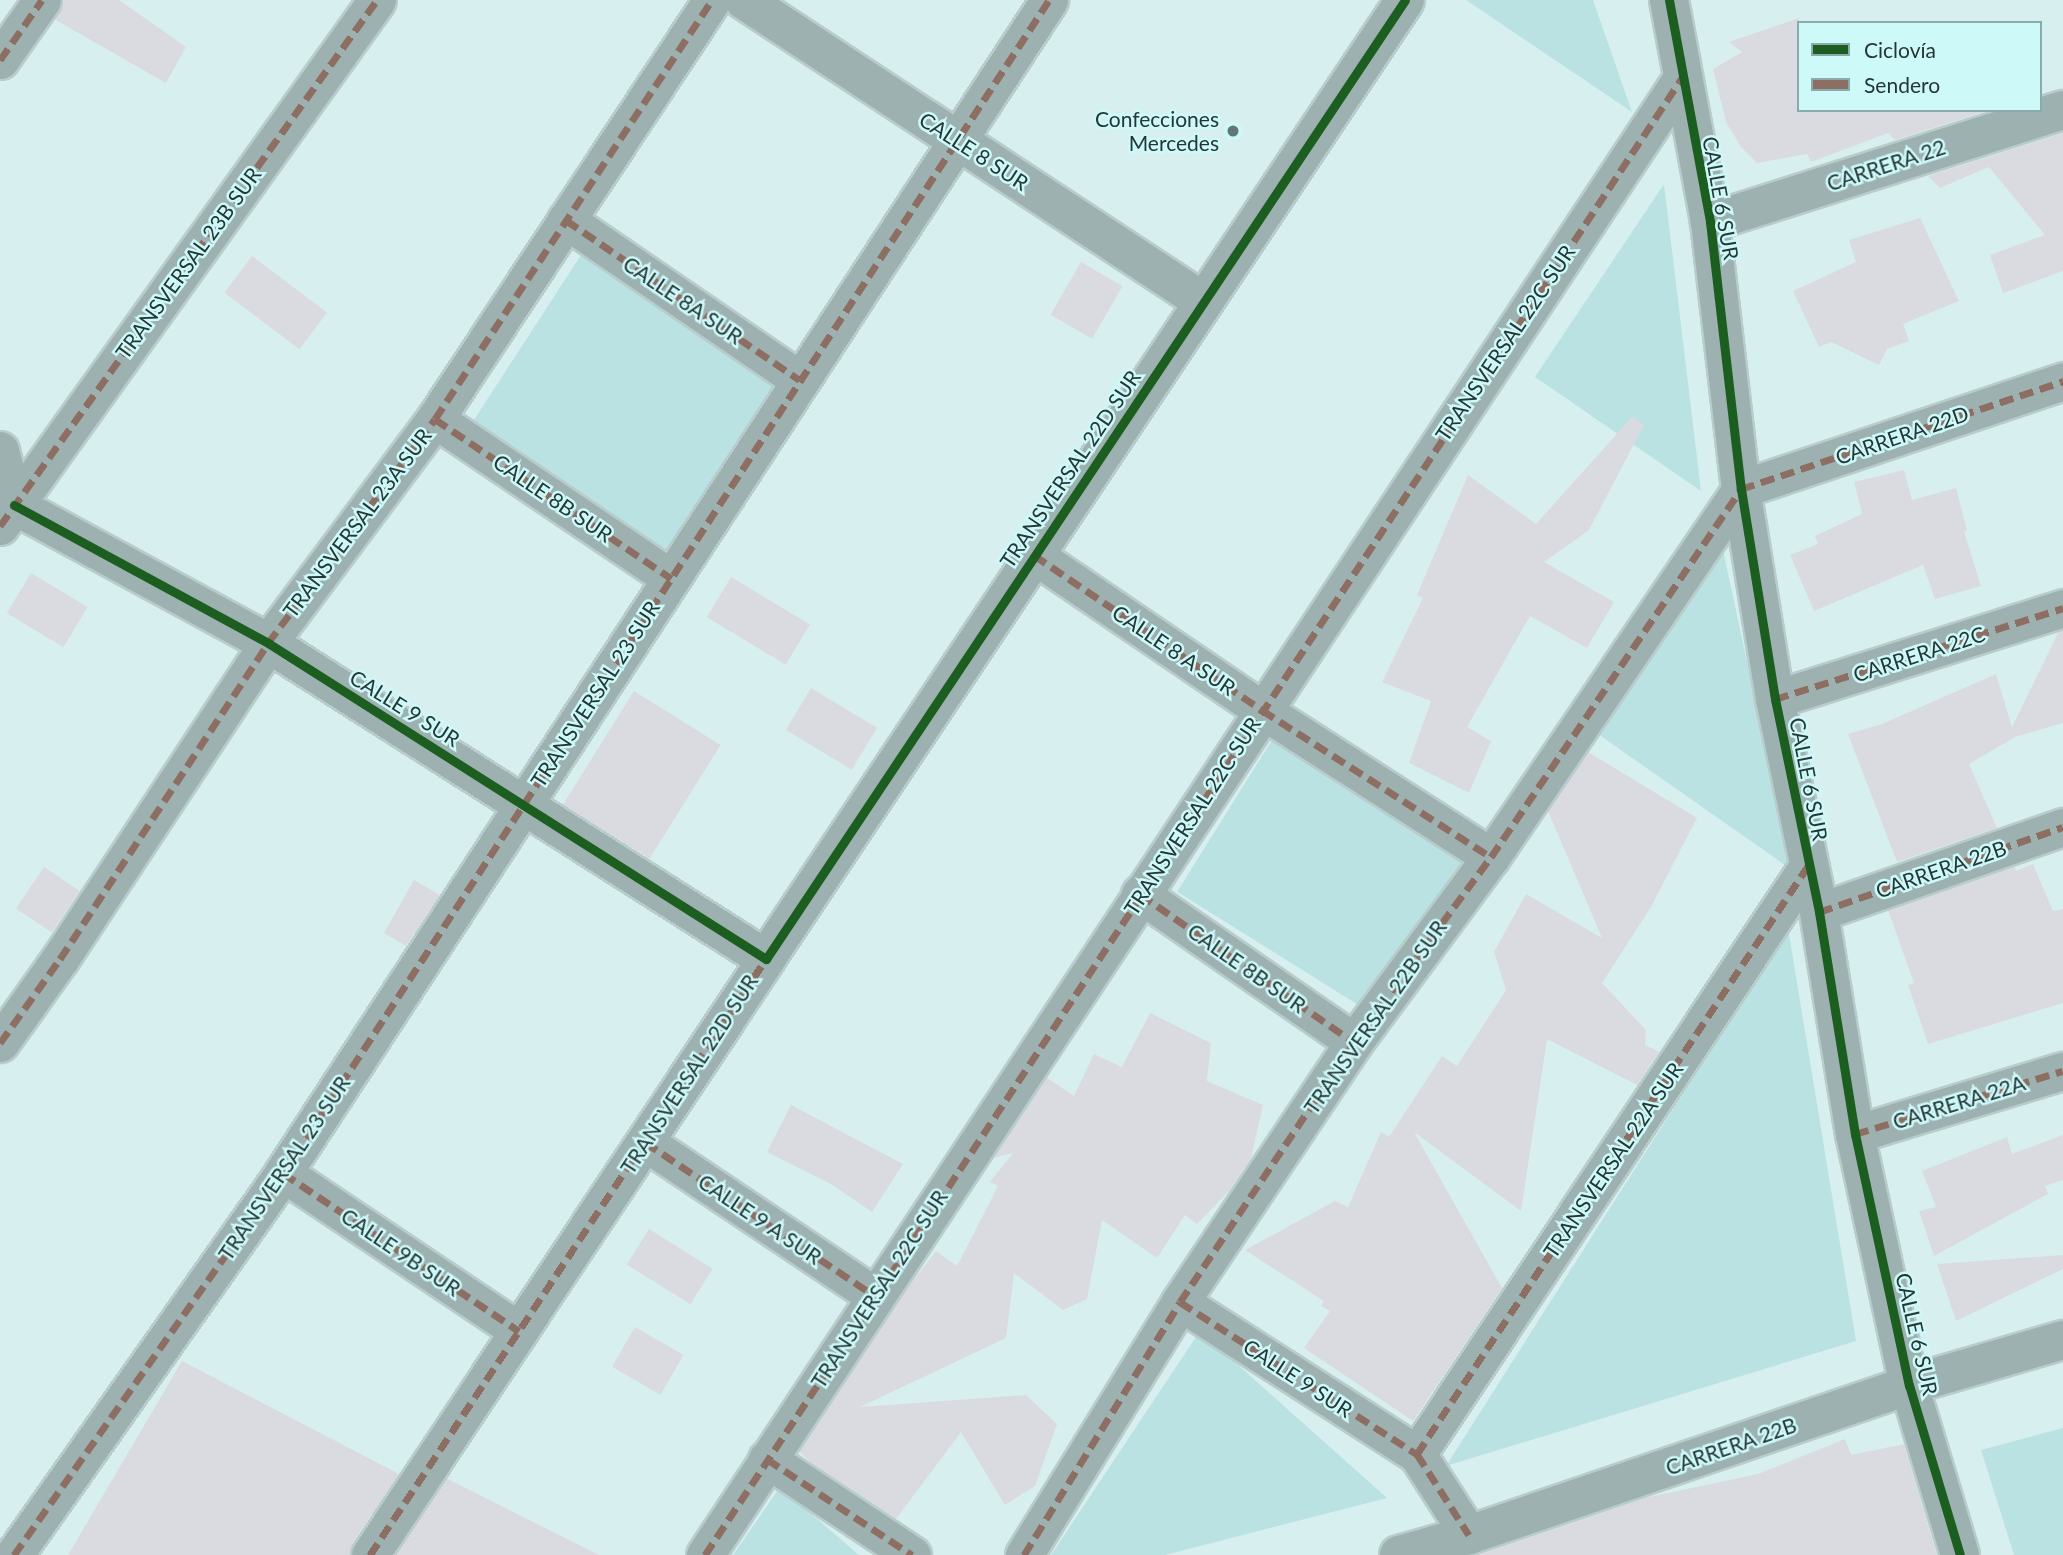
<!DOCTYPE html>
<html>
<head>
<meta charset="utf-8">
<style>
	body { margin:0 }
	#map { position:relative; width:2063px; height:1555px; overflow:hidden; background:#d8efef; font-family:Lato,sans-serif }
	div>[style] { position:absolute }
	.green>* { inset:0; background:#bae2e2; transform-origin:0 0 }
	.building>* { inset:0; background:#dadbe0; transform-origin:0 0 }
	.roads { filter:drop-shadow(2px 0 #b9cccc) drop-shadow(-2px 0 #b9cccc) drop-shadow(0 2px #b9cccc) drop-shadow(0 -2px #b9cccc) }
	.pedestrian>* { height:37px; margin:-18.5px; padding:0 18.5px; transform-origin:18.5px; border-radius:18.5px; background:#9db1b1 }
	.minor>* { height:38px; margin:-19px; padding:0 19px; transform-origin:19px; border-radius:19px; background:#9db1b1 }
	.tertiary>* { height:38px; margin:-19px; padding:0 19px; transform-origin:19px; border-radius:19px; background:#9db1b1 }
	.quiet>* { height:7px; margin-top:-3.5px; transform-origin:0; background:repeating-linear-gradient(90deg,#8d6e63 0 14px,transparent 0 21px) }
	.cycleway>* { height:9px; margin:-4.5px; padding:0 4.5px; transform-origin:4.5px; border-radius:4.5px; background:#1b5e20 }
	.dots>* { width:19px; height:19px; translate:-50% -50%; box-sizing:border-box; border:4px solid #cef9f9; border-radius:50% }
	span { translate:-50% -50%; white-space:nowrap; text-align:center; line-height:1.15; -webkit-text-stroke:5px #cef9f9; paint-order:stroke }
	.poi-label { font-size:21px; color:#253636 }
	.right { translate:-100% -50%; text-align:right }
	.street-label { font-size:21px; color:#253636 }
	.legend { position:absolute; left:1797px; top:21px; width:245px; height:91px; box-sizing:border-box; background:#cef9f9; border:2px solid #8aabab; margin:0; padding:9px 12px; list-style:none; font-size:21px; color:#253636 }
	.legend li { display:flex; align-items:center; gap:14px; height:35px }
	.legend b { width:35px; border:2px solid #8aabab }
</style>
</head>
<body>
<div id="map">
	<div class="green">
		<div style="clip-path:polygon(1466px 0,1593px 0,1632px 112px)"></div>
		<div style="clip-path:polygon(1664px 184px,1701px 491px,1535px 377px)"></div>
		<div style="left:581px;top:255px;width:234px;height:202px;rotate:33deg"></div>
		<div style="clip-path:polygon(1721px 541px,1792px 870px,1588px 727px)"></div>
		<div style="left:1272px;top:740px;width:232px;height:179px;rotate:32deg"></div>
		<div style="clip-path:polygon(1788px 928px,1856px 1341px,1446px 1466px)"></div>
		<div style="clip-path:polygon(1200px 1331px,1387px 1498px,1165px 1555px,1051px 1555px)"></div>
		<div style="clip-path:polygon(2063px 1428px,2063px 1555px,2014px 1555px,1981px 1450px)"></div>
		<div style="clip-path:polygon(780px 1487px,859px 1555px,733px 1555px)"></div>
	</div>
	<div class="building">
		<div style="clip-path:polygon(63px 0,119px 0,186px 47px,166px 83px,54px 19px)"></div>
		<div style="clip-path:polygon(1799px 18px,1799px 110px,1990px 110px,1895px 140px,1888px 133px,1811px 162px,1807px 154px,1757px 163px,1741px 147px,1726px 122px,1713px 69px,1742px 52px,1729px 42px)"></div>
		<div style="clip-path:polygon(2063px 133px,2063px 271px,2003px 293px,1990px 255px,2045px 235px,1989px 167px,1940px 188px,1928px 176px)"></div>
		<div style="clip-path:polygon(1920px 218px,1959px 301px,1903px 324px,1909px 341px,1887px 349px,1879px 365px,1831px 342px,1819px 347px,1793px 291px,1856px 262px,1849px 240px)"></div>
		<div style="left:252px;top:256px;width:94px;height:46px;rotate:37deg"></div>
		<div style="left:1081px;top:262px;width:48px;height:61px;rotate:30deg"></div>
		<div style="clip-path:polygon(1632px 417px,1644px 425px,1589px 530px,1544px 562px,1614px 602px,1587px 648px,1530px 616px,1467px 727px,1491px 741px,1469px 793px,1409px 763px,1431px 701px,1382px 682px,1423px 598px,1417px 595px,1468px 475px,1536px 524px)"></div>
		<div style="clip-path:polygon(1904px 470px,1912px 500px,1956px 488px,1967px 530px,1964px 532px,1981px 586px,1935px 599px,1923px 565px,1814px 611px,1790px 555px,1818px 544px,1815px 536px,1862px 514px,1854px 482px)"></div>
		<div style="left:31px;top:573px;width:66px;height:47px;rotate:31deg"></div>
		<div style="left:731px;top:577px;width:92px;height:47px;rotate:31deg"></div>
		<div style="clip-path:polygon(2063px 630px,2063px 723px,2015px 737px,1969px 764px,1997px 828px,1897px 862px,1848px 734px,1882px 724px,1996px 674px,2012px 727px,2059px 631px)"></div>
		<div style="left:811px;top:688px;width:77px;height:49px;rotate:31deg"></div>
		<div style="left:634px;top:691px;width:102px;height:134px;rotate:32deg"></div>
		<div style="clip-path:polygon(1588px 752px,1697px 818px,1651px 907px,1602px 983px,1646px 1030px,1645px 1045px,1659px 1052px,1637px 1085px,1547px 1039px,1521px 1211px,1414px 1132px,1502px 1288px,1413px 1421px,1304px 1348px,1330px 1311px,1321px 1306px,1324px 1301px,1245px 1250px,1335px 1201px,1348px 1207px,1381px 1132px,1389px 1137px,1442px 1056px,1457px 1066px,1506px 990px,1494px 952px,1526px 894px,1602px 938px,1548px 811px)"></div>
		<div style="clip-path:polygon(2033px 864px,2053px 911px,2063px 909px,2063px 1003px,1928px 1044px,1908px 985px,1914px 983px,1888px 910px,2014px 866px,2016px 871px)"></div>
		<div style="left:44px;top:867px;width:43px;height:50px;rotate:34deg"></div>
		<div style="clip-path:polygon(414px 880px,440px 895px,406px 946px,384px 933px)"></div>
		<div style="clip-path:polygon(1150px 1013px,1211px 1043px,1207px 1081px,1263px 1105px,1251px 1158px,1229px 1191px,1197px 1224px,1185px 1215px,1157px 1258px,1102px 1220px,1087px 1299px,1063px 1310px,1014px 1273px,1006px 1338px,860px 1407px,1026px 1395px,1057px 1424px,1035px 1486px,1005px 1505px,961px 1432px,896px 1519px,811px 1463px,799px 1451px,902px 1295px,936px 1251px,957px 1266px,998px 1186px,990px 1182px,1013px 1153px,993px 1158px,1046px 1077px,1074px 1096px,1094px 1054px,1122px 1067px)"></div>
		<div style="clip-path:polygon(791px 1105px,903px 1164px,872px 1212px,831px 1184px,767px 1152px)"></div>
		<div style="clip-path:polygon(2063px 1135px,2063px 1180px,2045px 1186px,2048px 1194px,1934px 1256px,1919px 1211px,1936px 1207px,1922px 1171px,2007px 1137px,2012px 1154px)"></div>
		<div style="left:649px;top:1229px;width:75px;height:42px;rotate:32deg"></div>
		<div style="clip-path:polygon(2063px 1255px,2063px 1269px,1956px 1321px,1937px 1264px)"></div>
		<div style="left:635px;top:1327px;width:56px;height:46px;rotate:30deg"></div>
		<div style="clip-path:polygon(182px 1361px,399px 1474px,353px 1543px,349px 1555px,68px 1555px)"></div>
		<div style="clip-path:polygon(1845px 1439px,1851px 1455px,1904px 1444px,1937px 1555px,1478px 1555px,1644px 1498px,1758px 1474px)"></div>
		<div style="clip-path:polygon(446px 1478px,599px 1555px,395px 1555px)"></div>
	</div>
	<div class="roads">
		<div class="pedestrian">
			<div style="left:0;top:60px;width:73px;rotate:-55deg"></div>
			<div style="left:566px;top:220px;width:283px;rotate:34.4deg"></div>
			<div style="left:435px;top:419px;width:285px;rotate:34deg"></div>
			<div style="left:0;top:526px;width:647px;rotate:-54.37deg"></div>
			<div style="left:1034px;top:555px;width:276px;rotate:34.2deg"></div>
			<div style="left:1262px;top:710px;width:272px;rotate:32.7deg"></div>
			<div style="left:1775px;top:699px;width:302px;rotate:-17.5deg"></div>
			<div style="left:1140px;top:894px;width:260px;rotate:34.7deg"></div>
			<div style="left:1819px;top:912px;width:258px;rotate:-19.2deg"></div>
			<div style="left:0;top:1043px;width:103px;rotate:-54.5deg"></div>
			<div style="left:60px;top:959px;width:378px;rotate:-56.6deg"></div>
			<div style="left:268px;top:643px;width:279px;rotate:-53.3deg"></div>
			<div style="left:435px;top:419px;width:502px;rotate:-56.53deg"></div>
			<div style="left:1855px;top:1134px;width:217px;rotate:-16.9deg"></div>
			<div style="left:645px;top:1142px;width:277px;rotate:33.8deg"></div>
			<div style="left:283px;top:1173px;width:284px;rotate:33.8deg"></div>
			<div style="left:1180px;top:1302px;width:282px;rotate:32.7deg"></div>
			<div style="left:1417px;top:1454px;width:96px;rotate:57.3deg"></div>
			<div style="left:1417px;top:1454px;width:706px;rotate:-56.38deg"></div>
			<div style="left:767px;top:1459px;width:174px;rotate:33.5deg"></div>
			<div style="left:14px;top:1555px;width:467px;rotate:-54.8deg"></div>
			<div style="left:283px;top:1173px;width:1401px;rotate:-56.85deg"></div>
			<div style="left:370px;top:1555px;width:716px;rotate:-56.4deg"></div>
			<div style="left:705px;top:1555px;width:1771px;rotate:-56.52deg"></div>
			<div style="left:1024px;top:1555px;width:297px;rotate:-58.3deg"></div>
			<div style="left:1180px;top:1302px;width:313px;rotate:-56.2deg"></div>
			<div style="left:1354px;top:1042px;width:230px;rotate:-53.5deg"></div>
			<div style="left:1491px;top:857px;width:445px;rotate:-55.8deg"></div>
			<div style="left:1741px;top:489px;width:340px;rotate:-18.5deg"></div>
		</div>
		<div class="minor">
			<div style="left:744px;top:0;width:550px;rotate:33.29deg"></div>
			<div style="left:1669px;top:0;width:226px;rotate:79.5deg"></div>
			<div style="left:1710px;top:222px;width:269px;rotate:83.4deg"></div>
			<div style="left:1741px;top:489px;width:213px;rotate:80.8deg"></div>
			<div style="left:1775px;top:699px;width:217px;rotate:78.3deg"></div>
			<div style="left:1819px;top:912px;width:225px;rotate:80.8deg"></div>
			<div style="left:1855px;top:1134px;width:257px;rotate:77.9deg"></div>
			<div style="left:1909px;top:1385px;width:177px;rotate:73.3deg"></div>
			<div style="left:1710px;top:222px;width:370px;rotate:-17.6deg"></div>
			<div style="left:0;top:451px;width:56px;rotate:75.5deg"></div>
			<div style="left:14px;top:505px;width:289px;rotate:28.5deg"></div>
			<div style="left:268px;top:643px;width:590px;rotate:32.4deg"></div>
			<div style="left:766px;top:959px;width:1152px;rotate:-56.32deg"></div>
		</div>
		<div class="tertiary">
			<div style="left:1399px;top:1555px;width:73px;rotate:-15.9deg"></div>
			<div style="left:1469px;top:1535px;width:465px;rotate:-18.8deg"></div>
			<div style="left:1909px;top:1385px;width:160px;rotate:-16.3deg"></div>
		</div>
	</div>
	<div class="quiet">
		<div style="left:0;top:60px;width:73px;rotate:-55deg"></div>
		<div style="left:566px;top:220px;width:283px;rotate:34.4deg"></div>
		<div style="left:435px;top:419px;width:285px;rotate:34deg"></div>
		<div style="left:0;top:526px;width:647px;rotate:-54.37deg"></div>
		<div style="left:1034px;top:555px;width:276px;rotate:34.2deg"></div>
		<div style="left:1262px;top:710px;width:272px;rotate:32.7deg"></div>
		<div style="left:1775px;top:699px;width:302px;rotate:-17.5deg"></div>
		<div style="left:1140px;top:894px;width:260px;rotate:34.7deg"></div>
		<div style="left:1819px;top:912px;width:258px;rotate:-19.2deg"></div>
		<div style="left:0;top:1043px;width:103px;rotate:-54.5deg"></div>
		<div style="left:60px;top:959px;width:378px;rotate:-56.6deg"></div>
		<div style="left:268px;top:643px;width:279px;rotate:-53.3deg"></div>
		<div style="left:435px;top:419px;width:502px;rotate:-56.53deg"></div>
		<div style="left:1855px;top:1134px;width:217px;rotate:-16.9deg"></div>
		<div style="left:645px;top:1142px;width:277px;rotate:33.8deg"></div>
		<div style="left:283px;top:1173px;width:284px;rotate:33.8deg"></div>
		<div style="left:1180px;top:1302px;width:282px;rotate:32.7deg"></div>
		<div style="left:1417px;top:1454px;width:96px;rotate:57.3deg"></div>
		<div style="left:1417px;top:1454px;width:706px;rotate:-56.38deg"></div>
		<div style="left:767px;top:1459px;width:174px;rotate:33.5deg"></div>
		<div style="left:14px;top:1555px;width:467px;rotate:-54.8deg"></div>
		<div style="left:283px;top:1173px;width:1401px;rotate:-56.85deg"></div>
		<div style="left:370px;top:1555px;width:716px;rotate:-56.4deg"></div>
		<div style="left:705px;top:1555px;width:1771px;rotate:-56.52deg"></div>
		<div style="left:1024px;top:1555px;width:297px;rotate:-58.3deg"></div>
		<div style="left:1180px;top:1302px;width:313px;rotate:-56.2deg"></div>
		<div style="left:1354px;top:1042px;width:230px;rotate:-53.5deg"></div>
		<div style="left:1491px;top:857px;width:445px;rotate:-55.8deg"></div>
		<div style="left:1741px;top:489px;width:340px;rotate:-18.5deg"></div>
	</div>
	<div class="cycleway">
		<div style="left:1669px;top:0;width:226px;rotate:79.5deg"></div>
		<div style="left:1710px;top:222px;width:269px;rotate:83.4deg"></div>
		<div style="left:1741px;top:489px;width:213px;rotate:80.8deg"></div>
		<div style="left:1775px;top:699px;width:217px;rotate:78.3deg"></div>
		<div style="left:1819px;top:912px;width:225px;rotate:80.8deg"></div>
		<div style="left:1855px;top:1134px;width:257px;rotate:77.9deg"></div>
		<div style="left:1909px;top:1385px;width:177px;rotate:73.3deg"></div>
		<div style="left:14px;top:505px;width:289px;rotate:28.5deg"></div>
		<div style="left:268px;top:643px;width:590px;rotate:32.4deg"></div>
		<div style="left:766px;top:959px;width:1152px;rotate:-56.32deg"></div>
	</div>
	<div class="dots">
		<div style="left:1233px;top:131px;background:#647777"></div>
	</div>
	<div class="poi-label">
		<span class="right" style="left:1219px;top:131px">Confecciones<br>Mercedes</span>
	</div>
	<div class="street-label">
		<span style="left:974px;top:151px;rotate:33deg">CALLE 8 SUR</span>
		<span style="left:1886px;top:165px;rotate:-18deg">CARRERA 22</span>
		<span style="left:1721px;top:198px;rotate:80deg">CALLE 6 SUR</span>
		<span style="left:188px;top:263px;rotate:-54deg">TRANSVERSAL 23B SUR</span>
		<span style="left:683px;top:300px;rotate:34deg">CALLE 8A SUR</span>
		<span style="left:1505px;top:343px;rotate:-56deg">TRANSVERSAL 22C SUR</span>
		<span style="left:1902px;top:435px;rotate:-19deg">CARRERA 22D</span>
		<span style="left:1070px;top:469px;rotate:-56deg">TRANSVERSAL 22D SUR</span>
		<span style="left:553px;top:498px;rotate:34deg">CALLE 8B SUR</span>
		<span style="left:357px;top:523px;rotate:-53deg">TRANSVERSAL 23A SUR</span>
		<span style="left:1174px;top:650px;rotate:34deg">CALLE 8 A SUR</span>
		<span style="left:1919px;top:654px;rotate:-18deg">CARRERA 22C</span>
		<span style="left:595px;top:694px;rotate:-57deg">TRANSVERSAL 23 SUR</span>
		<span style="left:405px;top:708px;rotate:32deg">CALLE 9 SUR</span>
		<span style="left:1809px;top:779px;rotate:79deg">CALLE 6 SUR</span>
		<span style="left:1192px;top:816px;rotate:-57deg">TRANSVERSAL 22C SUR</span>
		<span style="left:1941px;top:869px;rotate:-19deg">CARRERA 22B</span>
		<span style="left:1247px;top:968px;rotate:35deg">CALLE 8B SUR</span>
		<span style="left:1375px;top:1017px;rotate:-55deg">TRANSVERSAL 22B SUR</span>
		<span style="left:689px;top:1074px;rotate:-57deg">TRANSVERSAL 22D SUR</span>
		<span style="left:1959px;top:1102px;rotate:-17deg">CARRERA 22A</span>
		<span style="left:1613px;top:1160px;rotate:-56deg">TRANSVERSAL 22A SUR</span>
		<span style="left:284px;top:1168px;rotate:-56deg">TRANSVERSAL 23 SUR</span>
		<span style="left:760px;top:1219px;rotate:34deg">CALLE 9 A SUR</span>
		<span style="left:401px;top:1252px;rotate:34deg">CALLE 9B SUR</span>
		<span style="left:879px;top:1289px;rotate:-57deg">TRANSVERSAL 22C SUR</span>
		<span style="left:1917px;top:1334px;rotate:77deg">CALLE 6 SUR</span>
		<span style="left:1298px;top:1378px;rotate:33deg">CALLE 9 SUR</span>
		<span style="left:1731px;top:1446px;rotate:-19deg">CARRERA 22B</span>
	</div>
	<ul class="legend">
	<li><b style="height:9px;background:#1b5e20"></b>Ciclovía</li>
	<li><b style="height:9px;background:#8d6e63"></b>Sendero</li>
	</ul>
</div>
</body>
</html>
